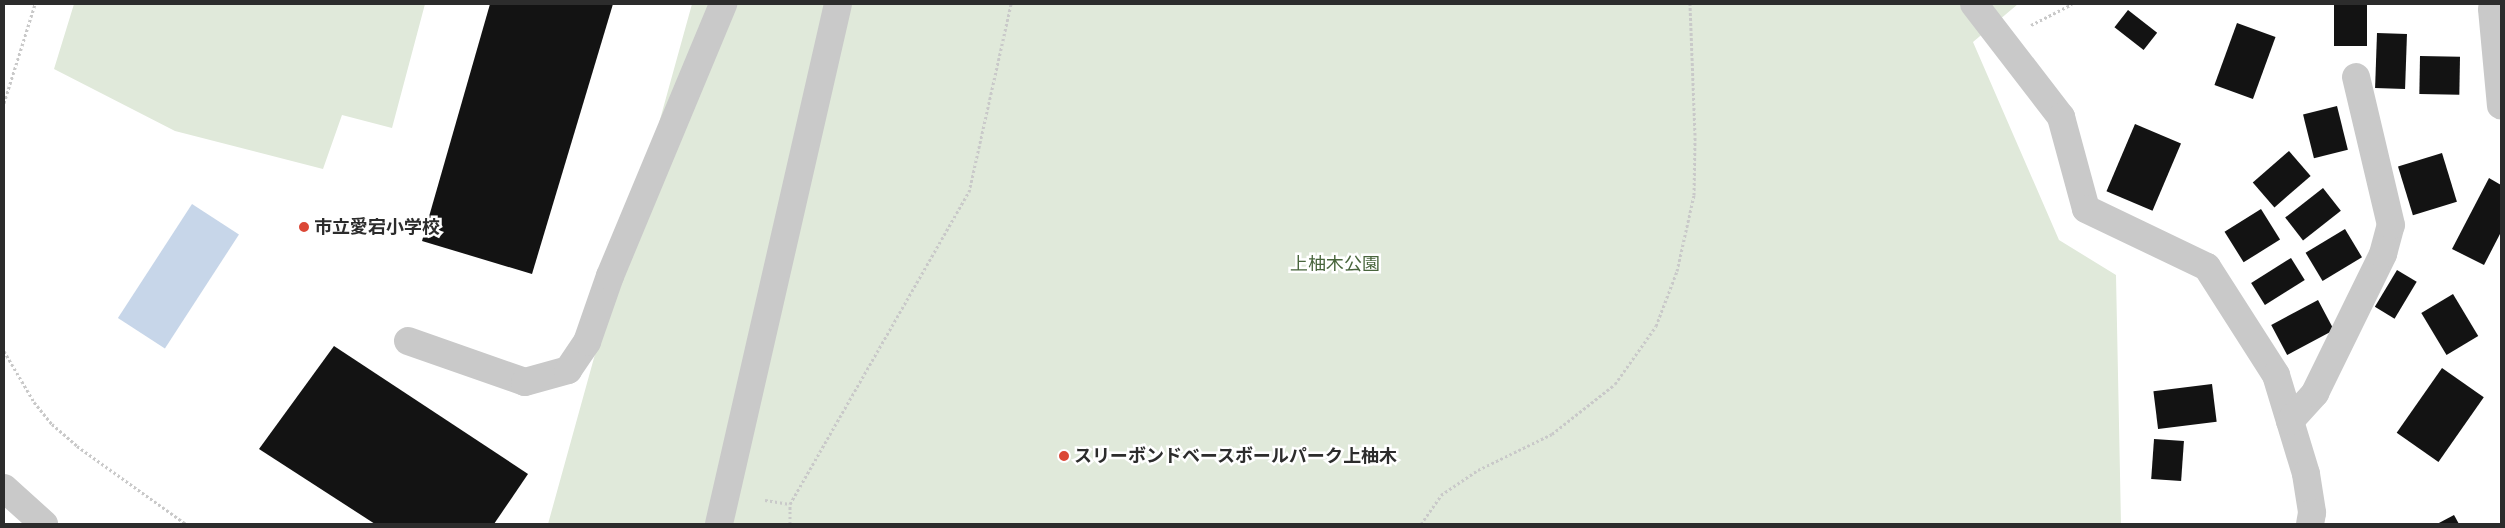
<!DOCTYPE html>
<html>
<head>
<meta charset="utf-8">
<style>
	body { margin:0 }
	#map { position:relative; width:2505px; height:528px; overflow:hidden; background:#fff; font-family:"DM Sans","Noto Sans JP",sans-serif }
	div>[style] { position:absolute }
	.green>* { inset:0; background:#e0e9da }
	.water>* { inset:0; background:#c7d6e9; transform-origin:0 0 }
	.building>* { inset:0; background:#131313; transform-origin:0 0 }
	.path>* { height:3px; margin-top:-1.5px; transform-origin:0; background:repeating-linear-gradient(90deg,#c9c9c9 0 2.5px,transparent 0 5px) }
	.minor>* { height:28px; margin:-14px; padding:0 14px; transform-origin:14px; border-radius:14px; background:#c9c9c9 }
	.dots>* { width:14px; height:14px; translate:-50% -50%; box-sizing:border-box; border:2px solid #fff; border-radius:50% }
	span { translate:-50% -50%; white-space:nowrap; text-align:center; line-height:1.15; -webkit-text-stroke:5px #fff; paint-order:stroke }
	.poi-label { font-size:18px; color:#2c2c2c; font-weight:700 }
	.left { translate:0 -50%; text-align:left }
	.park-label { font-size:18px; color:#48653c }
	.frame { position:absolute; inset:0; border:5px solid #2c2c2c; pointer-events:none }
</style>
</head>
<body>
<div id="map">
	<div class="green">
		<div style="clip-path:polygon(74px 4px,425px 4px,392px 128px,342px 115px,323px 169px,175px 131px,54px 69px)"></div>
		<div style="clip-path:polygon(692px 4px,2018px 4px,1973px 42px,2059px 240px,2116px 275px,2121px 524px,548px 524px)"></div>
	</div>
	<div class="water">
		<div style="left:192px;top:204px;width:56px;height:136px;rotate:33deg"></div>
	</div>
	<div class="building">
		<div style="clip-path:polygon(490px 4px,613px 4px,532px 274px,422px 241px)"></div>
		<div style="left:2334px;top:4px;width:33px;height:42px"></div>
		<div style="left:2128px;top:10px;width:37px;height:22px;rotate:38deg"></div>
		<div style="left:2237px;top:23px;width:41px;height:66px;rotate:20deg"></div>
		<div style="left:2377px;top:33px;width:30px;height:55px;rotate:2deg"></div>
		<div style="left:2420px;top:56px;width:40px;height:38px;rotate:1deg"></div>
		<div style="left:2337px;top:106px;width:45px;height:35px;rotate:76deg"></div>
		<div style="left:2135px;top:124px;width:50px;height:73px;rotate:23deg"></div>
		<div style="left:2289px;top:151px;width:33px;height:48px;rotate:49deg"></div>
		<div style="left:2442px;top:153px;width:51px;height:46px;rotate:73deg"></div>
		<div style="clip-path:polygon(2489px 178px,2501px 185px,2501px 232px,2484px 265px,2452px 249px)"></div>
		<div style="left:2323px;top:188px;width:29px;height:48px;rotate:52deg"></div>
		<div style="left:2261px;top:209px;width:36px;height:43px;rotate:58deg"></div>
		<div style="left:2345px;top:229px;width:33px;height:46px;rotate:59deg"></div>
		<div style="left:2291px;top:258px;width:26px;height:47px;rotate:58deg"></div>
		<div style="left:2397px;top:270px;width:23px;height:43px;rotate:31deg"></div>
		<div style="left:2453px;top:294px;width:49px;height:37px;rotate:59deg"></div>
		<div style="left:2318px;top:300px;width:34px;height:53px;rotate:62deg"></div>
		<div style="clip-path:polygon(334px 346px,528px 474px,494px 524px,375px 524px,259px 449px)"></div>
		<div style="left:2442px;top:368px;width:51px;height:79px;rotate:35deg"></div>
		<div style="left:2212px;top:384px;width:38px;height:59px;rotate:83deg"></div>
		<div style="left:2154px;top:439px;width:30px;height:40px;rotate:4deg"></div>
		<div style="clip-path:polygon(2454px 515px,2459px 524px,2437px 524px)"></div>
	</div>
	<div class="path">
		<div style="left:2031px;top:25px;width:46px;rotate:-27.1deg"></div>
		<div style="left:4px;top:103px;width:104px;rotate:-72.6deg"></div>
		<div style="left:4px;top:351px;width:59px;rotate:59.5deg"></div>
		<div style="left:34px;top:402px;width:28px;rotate:51deg"></div>
		<div style="left:52px;top:424px;width:33px;rotate:41deg"></div>
		<div style="left:77px;top:446px;width:134px;rotate:35.6deg"></div>
		<div style="left:765px;top:500px;width:25px;rotate:9deg"></div>
		<div style="left:790px;top:524px;width:20px;rotate:-90deg"></div>
		<div style="left:790px;top:504px;width:360px;rotate:-60.2deg"></div>
		<div style="left:969px;top:192px;width:193px;rotate:-77.4deg"></div>
		<div style="left:1421px;top:524px;width:35px;rotate:-55deg"></div>
		<div style="left:1441px;top:495px;width:45px;rotate:-34deg"></div>
		<div style="left:1478px;top:470px;width:82px;rotate:-25.9deg"></div>
		<div style="left:1552px;top:434px;width:80px;rotate:-38.4deg"></div>
		<div style="left:1615px;top:384px;width:71px;rotate:-54.7deg"></div>
		<div style="left:1656px;top:326px;width:59px;rotate:-69.1deg"></div>
		<div style="left:1677px;top:271px;width:78px;rotate:-77.4deg"></div>
		<div style="left:1694px;top:195px;width:60px;rotate:-89deg"></div>
		<div style="left:1695px;top:135px;width:131px;rotate:-92.2deg"></div>
	</div>
	<div class="minor">
		<div style="left:1974px;top:4px;width:143px;rotate:52.4deg"></div>
		<div style="left:2061px;top:117px;width:95px;rotate:74.8deg"></div>
		<div style="left:2086px;top:209px;width:134px;rotate:25.6deg"></div>
		<div style="left:2207px;top:267px;width:128px;rotate:57.4deg"></div>
		<div style="left:2276px;top:375px;width:103px;rotate:73.1deg"></div>
		<div style="left:2306px;top:474px;width:39px;rotate:81deg"></div>
		<div style="left:2312px;top:513px;width:11px;rotate:100deg"></div>
		<div style="left:2496px;top:4px;width:6px;rotate:129deg"></div>
		<div style="left:2492px;top:9px;width:97px;rotate:84.7deg"></div>
		<div style="left:408px;top:341px;width:124px;rotate:19.3deg"></div>
		<div style="left:525px;top:382px;width:45px;rotate:-15.6deg"></div>
		<div style="left:568px;top:370px;width:34px;rotate:-56deg"></div>
		<div style="left:587px;top:342px;width:70px;rotate:-70.8deg"></div>
		<div style="left:610px;top:276px;width:295px;rotate:-67.4deg"></div>
		<div style="left:2290px;top:421px;width:38px;rotate:-48deg"></div>
		<div style="left:2315px;top:393px;width:155px;rotate:-63.9deg"></div>
		<div style="left:2383px;top:254px;width:30px;rotate:-75deg"></div>
		<div style="left:2391px;top:225px;width:152px;rotate:-103.3deg"></div>
		<div style="left:4px;top:488px;width:54px;rotate:42deg"></div>
		<div style="left:719px;top:524px;width:533px;rotate:-77.11deg"></div>
	</div>
	<div class="dots">
		<div style="left:304px;top:227px;background:#db4736"></div>
		<div style="left:1064px;top:456px;background:#db4736"></div>
	</div>
	<div class="poi-label">
		<span class="left" style="left:314px;top:227px">市立愛宕小学校</span>
		<span class="left" style="left:1074px;top:456px">スリーボンドベースボールパーク上柚木</span>
	</div>
	<div class="park-label">
		<span style="left:1335px;top:264px">上柚木公園</span>
	</div>
	<div class="frame"></div>
</div>
</body>
</html>
